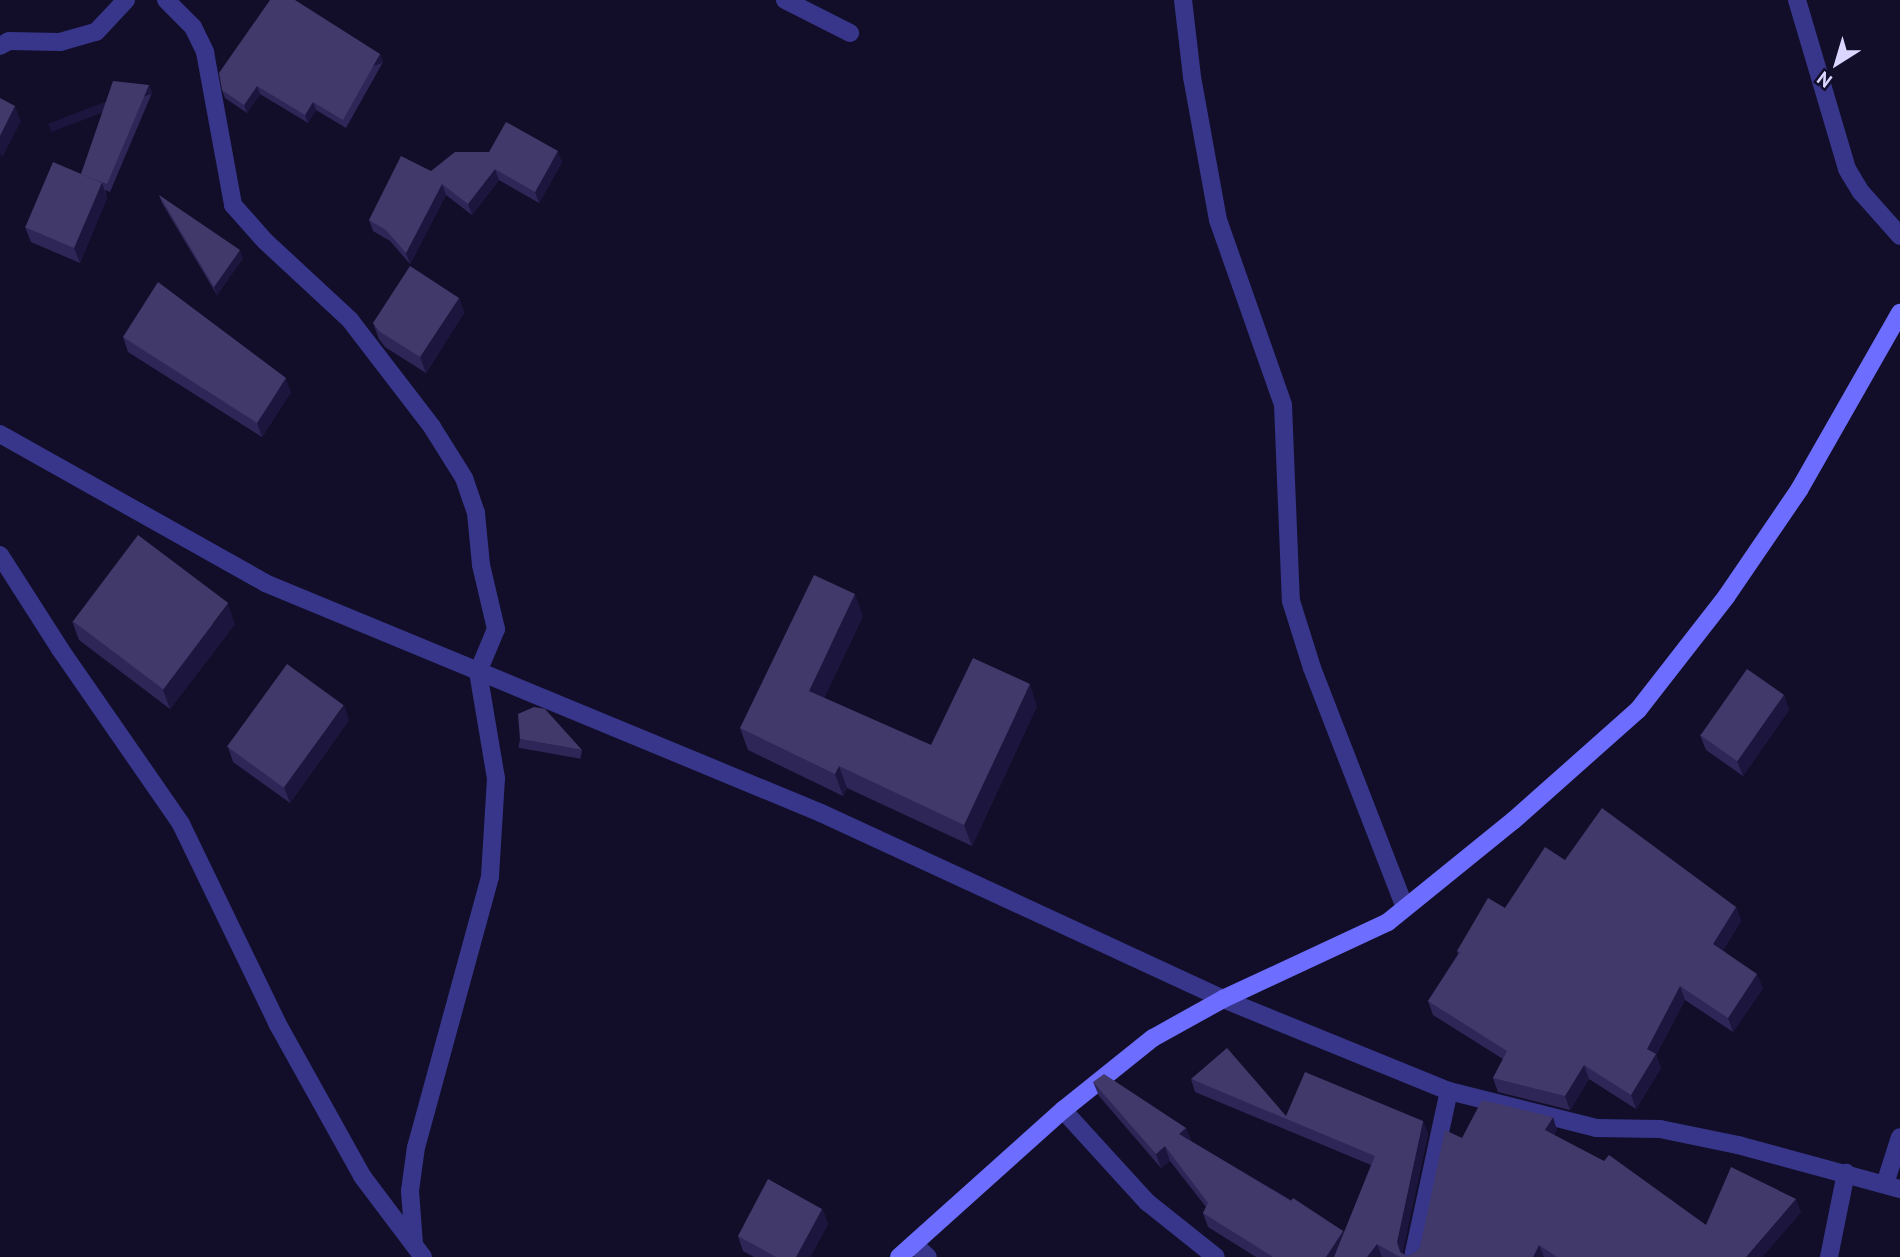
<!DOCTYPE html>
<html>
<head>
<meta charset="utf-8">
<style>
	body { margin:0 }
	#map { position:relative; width:1900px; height:1257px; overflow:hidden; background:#120e29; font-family:"PT Sans",sans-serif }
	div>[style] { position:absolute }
	.street>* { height:18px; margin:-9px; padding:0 9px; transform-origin:9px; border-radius:9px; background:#37368b }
	.secondary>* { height:18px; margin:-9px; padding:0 9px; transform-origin:9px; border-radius:9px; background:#6d6dff }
	.wall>* { inset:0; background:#2f2658; transform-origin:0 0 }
	.shaded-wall>* { inset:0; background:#1c153d; transform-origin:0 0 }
	.building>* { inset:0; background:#41396a; transform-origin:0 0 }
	span { translate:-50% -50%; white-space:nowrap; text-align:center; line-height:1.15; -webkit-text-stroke:5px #120e29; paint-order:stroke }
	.north { position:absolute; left:1802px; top:28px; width:70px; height:70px; -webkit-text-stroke:5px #120e29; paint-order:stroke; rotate:217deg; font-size:19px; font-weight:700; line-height:28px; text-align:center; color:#dad6ff }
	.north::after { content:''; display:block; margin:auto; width:24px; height:32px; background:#dad6ff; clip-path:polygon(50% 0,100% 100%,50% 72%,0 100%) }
</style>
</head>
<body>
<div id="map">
	<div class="street">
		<div style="left:166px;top:0;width:38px;rotate:45deg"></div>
		<div style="left:193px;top:27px;width:28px;rotate:64deg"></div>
		<div style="left:205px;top:52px;width:156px;rotate:79.6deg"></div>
		<div style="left:233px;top:205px;width:48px;rotate:48.4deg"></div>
		<div style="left:265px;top:241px;width:116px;rotate:42.9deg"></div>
		<div style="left:350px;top:320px;width:135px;rotate:52.5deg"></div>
		<div style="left:432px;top:427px;width:60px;rotate:57.9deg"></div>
		<div style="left:464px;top:478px;width:37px;rotate:71deg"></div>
		<div style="left:476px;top:513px;width:52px;rotate:84.5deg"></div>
		<div style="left:481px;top:565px;width:66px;rotate:76.8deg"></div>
		<div style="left:496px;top:629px;width:47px;rotate:112.7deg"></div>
		<div style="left:478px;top:672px;width:108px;rotate:80.4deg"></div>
		<div style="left:496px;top:778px;width:99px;rotate:93.5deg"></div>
		<div style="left:490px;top:877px;width:280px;rotate:105.3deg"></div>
		<div style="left:416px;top:1147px;width:44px;rotate:97.8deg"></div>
		<div style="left:410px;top:1191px;width:53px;rotate:85.7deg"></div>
		<div style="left:785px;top:0;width:73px;rotate:26.9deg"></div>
		<div style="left:1183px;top:0;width:78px;rotate:83.3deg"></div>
		<div style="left:1192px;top:77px;width:145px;rotate:79.7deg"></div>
		<div style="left:1218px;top:220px;width:196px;rotate:70.6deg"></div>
		<div style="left:1283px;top:405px;width:196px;rotate:87.7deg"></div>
		<div style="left:1291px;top:601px;width:70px;rotate:72.6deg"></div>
		<div style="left:1312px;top:668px;width:257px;rotate:68.8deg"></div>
		<div style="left:1797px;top:0;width:176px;rotate:73.5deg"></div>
		<div style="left:1847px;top:169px;width:27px;rotate:59deg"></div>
		<div style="left:1861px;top:192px;width:59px;rotate:48.4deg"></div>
		<div style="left:0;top:46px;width:10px;rotate:-29deg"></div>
		<div style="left:9px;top:41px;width:51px;rotate:1.1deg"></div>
		<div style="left:60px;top:42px;width:37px;rotate:-16deg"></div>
		<div style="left:96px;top:32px;width:44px;rotate:-46.8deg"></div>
		<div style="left:0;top:434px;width:304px;rotate:29.3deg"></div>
		<div style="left:265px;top:583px;width:602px;rotate:22.47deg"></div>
		<div style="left:821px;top:813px;width:443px;rotate:24.8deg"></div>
		<div style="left:1223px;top:999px;width:244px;rotate:22.2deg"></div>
		<div style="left:1449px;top:1091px;width:152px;rotate:14.1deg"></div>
		<div style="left:1596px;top:1128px;width:64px;rotate:0.9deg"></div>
		<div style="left:1660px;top:1129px;width:80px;rotate:11.6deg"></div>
		<div style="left:1738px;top:1145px;width:168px;rotate:15.2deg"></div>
		<div style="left:0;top:555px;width:112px;rotate:57.4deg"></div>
		<div style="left:60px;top:649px;width:213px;rotate:55.3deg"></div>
		<div style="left:181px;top:824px;width:221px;rotate:64.2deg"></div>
		<div style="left:277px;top:1023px;width:175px;rotate:60.9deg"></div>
		<div style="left:362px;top:1176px;width:101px;rotate:53deg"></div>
		<div style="left:1063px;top:1110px;width:125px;rotate:47.6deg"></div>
		<div style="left:1147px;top:1202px;width:88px;rotate:38.6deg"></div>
		<div style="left:1885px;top:1184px;width:49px;rotate:-72.3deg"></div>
		<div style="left:914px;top:1244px;width:19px;rotate:43deg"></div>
		<div style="left:1413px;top:1257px;width:170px;rotate:-77.8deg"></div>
		<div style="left:1829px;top:1257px;width:86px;rotate:-78.6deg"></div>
	</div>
	<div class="secondary">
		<div style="left:899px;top:1257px;width:220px;rotate:-41.9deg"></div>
		<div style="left:1063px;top:1110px;width:115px;rotate:-38.7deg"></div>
		<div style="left:1153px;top:1038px;width:80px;rotate:-29.1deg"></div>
		<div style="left:1223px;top:999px;width:182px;rotate:-25deg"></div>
		<div style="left:1388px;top:922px;width:162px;rotate:-39deg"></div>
		<div style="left:1514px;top:820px;width:166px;rotate:-41.6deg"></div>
		<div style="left:1638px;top:710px;width:143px;rotate:-52.1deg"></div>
		<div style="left:1726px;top:597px;width:130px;rotate:-55.7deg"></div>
		<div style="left:1799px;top:490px;width:204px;rotate:-60.3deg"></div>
	</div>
	<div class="wall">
		<div style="clip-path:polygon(380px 54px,383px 62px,346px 128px,316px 110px,308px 123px,260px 94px,247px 113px,225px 98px,222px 90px)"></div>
		<div style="clip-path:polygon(149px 85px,152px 93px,110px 192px,105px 190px,107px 198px,80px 263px,31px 242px,25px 227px,81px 174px)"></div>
		<div style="clip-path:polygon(562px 162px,539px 203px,499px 180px,472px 215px,446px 195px,410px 264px,390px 241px,373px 231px,369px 220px,431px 171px)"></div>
		<div style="clip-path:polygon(159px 195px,243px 258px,217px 295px,162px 203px)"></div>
		<div style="clip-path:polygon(459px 298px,464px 313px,426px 373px,385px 347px,379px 339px,373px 323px)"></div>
		<div style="clip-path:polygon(123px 337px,291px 392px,262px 437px,128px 352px)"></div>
		<div style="clip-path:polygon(863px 616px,824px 698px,931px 745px,1037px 706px,972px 846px,847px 788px,843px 796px,748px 750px,740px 728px)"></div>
		<div style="clip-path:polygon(72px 621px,235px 624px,170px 709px,79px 640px)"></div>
		<div style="clip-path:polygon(1784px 695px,1789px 710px,1743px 776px,1706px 750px,1700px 735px)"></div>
		<div style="clip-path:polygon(349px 720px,290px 803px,233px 762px,228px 747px)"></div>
		<div style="left:520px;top:739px;width:63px;height:9px;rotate:10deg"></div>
		<div style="clip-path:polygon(1565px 860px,1736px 907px,1741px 921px,1723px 950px,1763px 988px,1733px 1032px,1685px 1000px,1656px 1055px,1661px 1068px,1636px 1109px,1589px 1079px,1570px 1110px,1498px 1092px,1493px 1078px,1503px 1059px,1433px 1015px,1428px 1001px,1458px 954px,1457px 951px,1505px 908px)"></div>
		<div style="clip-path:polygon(1191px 1079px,1286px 1116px,1423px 1121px,1428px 1134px,1402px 1253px,1407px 1256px,1416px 1252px,1420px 1247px,1462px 1138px,1557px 1130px,1554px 1135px,1706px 1225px,1801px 1212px,1762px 1257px,1256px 1257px,1208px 1227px,1203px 1213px,1206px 1207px,1170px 1161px,1161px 1168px,1099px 1096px,1093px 1082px,1186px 1128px,1191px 1141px,1343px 1231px,1344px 1233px,1371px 1165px,1195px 1092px)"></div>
		<div style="clip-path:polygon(822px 1209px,828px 1224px,810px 1257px,754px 1257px,743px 1251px,738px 1236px)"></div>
	</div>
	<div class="shaded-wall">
		<div style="left:380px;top:54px;width:9px;height:76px;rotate:69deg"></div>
		<div style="left:149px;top:85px;width:9px;height:108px;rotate:69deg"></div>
		<div style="clip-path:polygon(257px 86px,260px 94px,247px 113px,244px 105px)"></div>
		<div style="clip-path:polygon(313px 102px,316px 110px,308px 123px,305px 115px)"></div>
		<div style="clip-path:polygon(15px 106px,21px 121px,2px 158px,0 153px,0 136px)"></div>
		<div style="clip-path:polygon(558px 151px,562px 162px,539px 203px,535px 192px)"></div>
		<div style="clip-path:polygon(495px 169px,499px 180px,472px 215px,468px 204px)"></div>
		<div style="clip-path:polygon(102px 183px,107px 198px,80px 263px,74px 248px)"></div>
		<div style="clip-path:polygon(442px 184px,446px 195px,410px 264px,406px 253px)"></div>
		<div style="clip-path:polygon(240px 250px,243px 258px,217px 295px,214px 287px)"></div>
		<div style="clip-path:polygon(459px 298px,464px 313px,426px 373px,420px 357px)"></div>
		<div style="clip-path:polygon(286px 378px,291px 392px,262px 437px,257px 423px)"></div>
		<div style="clip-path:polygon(855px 594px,863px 616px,817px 713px,809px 691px)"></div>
		<div style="clip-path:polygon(228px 604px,235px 624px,170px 709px,163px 690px)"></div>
		<div style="clip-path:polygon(1030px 684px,1037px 706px,972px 846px,964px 825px)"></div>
		<div style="clip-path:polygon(1784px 695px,1789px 710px,1743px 776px,1737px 761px)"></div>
		<div style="clip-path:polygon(344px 705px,349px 720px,290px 803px,284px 787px)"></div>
		<div style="clip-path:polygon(839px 766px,847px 788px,843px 796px,835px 774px)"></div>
		<div style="clip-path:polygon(1736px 907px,1741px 921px,1718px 958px,1713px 944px)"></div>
		<div style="clip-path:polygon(1757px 974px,1763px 988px,1733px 1032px,1728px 1018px)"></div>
		<div style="clip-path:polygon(1680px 986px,1685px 1000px,1656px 1055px,1661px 1068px,1636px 1109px,1631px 1095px,1647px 1049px)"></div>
		<div style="clip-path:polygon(1584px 1065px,1589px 1079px,1570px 1110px,1565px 1096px)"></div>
		<div style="clip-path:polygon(1553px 1117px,1557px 1130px,1550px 1142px,1545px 1130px)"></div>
		<div style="clip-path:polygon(1423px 1121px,1428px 1134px,1402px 1257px,1397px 1242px)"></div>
		<div style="clip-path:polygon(1186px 1128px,1191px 1142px,1179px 1134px)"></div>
		<div style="clip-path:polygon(1165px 1146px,1170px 1161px,1161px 1168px,1156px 1154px)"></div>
		<div style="clip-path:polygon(1796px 1199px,1801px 1212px,1762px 1257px,1746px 1257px)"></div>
		<div style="clip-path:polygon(822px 1209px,828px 1224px,810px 1257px,796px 1257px)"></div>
		<div style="clip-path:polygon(1343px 1231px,1348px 1246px,1341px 1257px,1326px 1257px)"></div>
		<div style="clip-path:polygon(1377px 1244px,1382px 1257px,1367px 1257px)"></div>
		<div style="clip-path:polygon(1539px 1245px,1544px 1257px,1533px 1257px)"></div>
	</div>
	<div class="building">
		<div style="clip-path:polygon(270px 0,295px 0,380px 54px,343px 120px,313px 102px,305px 115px,257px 86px,244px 105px,222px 90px,219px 73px)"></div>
		<div style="clip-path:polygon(113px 81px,149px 85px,107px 184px,81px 174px)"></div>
		<div style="clip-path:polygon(0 98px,15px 106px,0 136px)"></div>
		<div style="clip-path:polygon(506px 122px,558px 151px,535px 192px,495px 169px,468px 204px,442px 184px,406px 253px,386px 230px,369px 220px,401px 156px,431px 171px,455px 152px,489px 152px)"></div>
		<div style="left:53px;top:162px;width:53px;height:71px;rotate:23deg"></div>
		<div style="clip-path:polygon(159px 195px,240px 250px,214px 287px)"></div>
		<div style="clip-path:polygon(410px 266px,459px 298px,420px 357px,379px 331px,373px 323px)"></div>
		<div style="clip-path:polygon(158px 282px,286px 378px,257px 423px,123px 337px)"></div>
		<div style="left:138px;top:535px;width:113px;height:108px;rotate:37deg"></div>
		<div style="clip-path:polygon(814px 575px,855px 594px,809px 691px,931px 745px,973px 658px,1030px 684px,964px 825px,839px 766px,835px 774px,740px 728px)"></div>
		<div style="left:287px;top:664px;width:70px;height:102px;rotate:36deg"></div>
		<div style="left:1747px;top:669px;width:45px;height:81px;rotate:35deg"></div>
		<div style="clip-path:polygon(534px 707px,545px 709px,582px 750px,520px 739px,518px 714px)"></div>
		<div style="clip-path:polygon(1602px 808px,1736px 907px,1713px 944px,1757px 974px,1728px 1018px,1680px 986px,1647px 1049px,1656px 1054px,1631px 1095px,1584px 1065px,1565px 1096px,1493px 1078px,1507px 1051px,1428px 1001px,1460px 952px,1457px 951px,1488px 898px,1505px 908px,1545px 847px,1565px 860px)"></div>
		<div style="clip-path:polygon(1227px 1048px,1286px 1116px,1305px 1072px,1423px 1121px,1397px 1242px,1400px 1252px,1407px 1256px,1416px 1252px,1420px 1247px,1445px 1130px,1462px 1138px,1482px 1100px,1553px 1117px,1545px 1130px,1604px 1161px,1609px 1155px,1706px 1225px,1731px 1167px,1796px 1199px,1746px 1257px,1557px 1257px,1539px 1245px,1533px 1257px,1400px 1257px,1377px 1244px,1367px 1257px,1334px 1257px,1375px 1156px,1191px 1079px)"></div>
		<div style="clip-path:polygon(1104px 1074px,1186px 1128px,1179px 1134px,1291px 1201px,1293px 1198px,1343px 1231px,1326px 1257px,1273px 1257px,1203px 1213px,1208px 1203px,1165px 1146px,1156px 1154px,1093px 1082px)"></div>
		<div style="clip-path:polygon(768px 1179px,822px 1209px,796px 1257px,776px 1257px,738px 1236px)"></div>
	</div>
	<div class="north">N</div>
</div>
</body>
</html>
